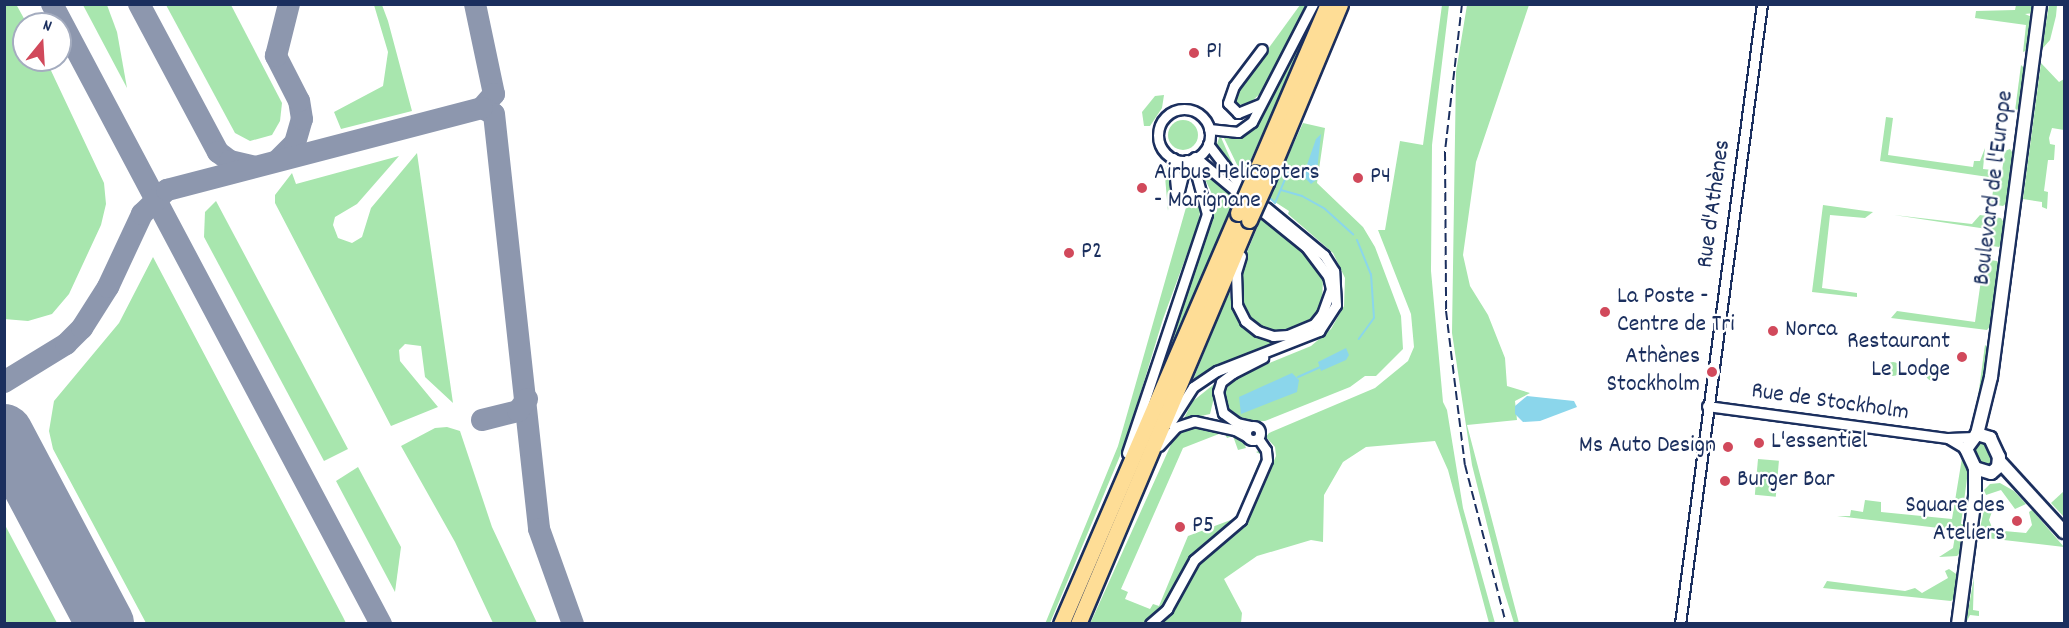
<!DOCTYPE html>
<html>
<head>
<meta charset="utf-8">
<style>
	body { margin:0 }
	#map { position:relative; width:2069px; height:628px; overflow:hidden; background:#fff; font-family:Dekko,sans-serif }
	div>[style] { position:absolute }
	.green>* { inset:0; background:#a8e6ae; transform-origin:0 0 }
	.round { border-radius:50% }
	.water>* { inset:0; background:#8bd6eb }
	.stream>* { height:2px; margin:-1px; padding:0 1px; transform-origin:1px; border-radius:1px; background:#8bd6eb }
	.taxiway>* { height:22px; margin:-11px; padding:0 11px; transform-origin:11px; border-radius:11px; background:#8d97ae }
	.runway>* { height:58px; margin:-29px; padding:0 29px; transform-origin:29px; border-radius:29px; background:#8d97ae }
	.roads { filter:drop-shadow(2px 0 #1b2f5e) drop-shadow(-2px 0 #1b2f5e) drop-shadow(0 2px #1b2f5e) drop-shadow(0 -2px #1b2f5e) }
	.minor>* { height:9px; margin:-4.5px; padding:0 4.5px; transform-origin:4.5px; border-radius:4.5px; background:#fff }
	.minor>.ring { margin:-4.5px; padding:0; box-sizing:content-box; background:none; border:9px solid #fff; border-radius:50% }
	.tertiary>* { height:12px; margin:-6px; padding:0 6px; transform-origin:6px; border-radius:6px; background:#fff }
	.trunk>* { height:15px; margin:-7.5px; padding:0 7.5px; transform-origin:7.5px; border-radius:7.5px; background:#fedd96 }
	.rail>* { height:2px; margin-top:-1px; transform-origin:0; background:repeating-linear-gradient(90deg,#1b2f5e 0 9px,transparent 0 13.5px) }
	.bridges { filter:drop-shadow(2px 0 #1b2f5e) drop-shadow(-2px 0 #1b2f5e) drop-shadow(0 2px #1b2f5e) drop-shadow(0 -2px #1b2f5e) }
	.trunk-bridge>* { height:15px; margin:-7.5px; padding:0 7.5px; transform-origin:7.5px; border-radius:7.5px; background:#fedd96 }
	.dots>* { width:16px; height:16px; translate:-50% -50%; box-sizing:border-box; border:3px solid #fff; border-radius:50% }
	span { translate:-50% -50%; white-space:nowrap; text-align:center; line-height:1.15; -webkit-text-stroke:4.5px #fff; paint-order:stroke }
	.poi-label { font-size:24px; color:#1b2f5e }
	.left { translate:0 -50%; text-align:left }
	.right { translate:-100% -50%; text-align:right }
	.street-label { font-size:24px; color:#1b2f5e }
	.frame { position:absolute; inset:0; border:6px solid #1b2f5e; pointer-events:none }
	.north { position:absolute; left:12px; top:12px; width:60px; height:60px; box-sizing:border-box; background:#fff; border:2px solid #a4acbf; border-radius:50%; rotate:18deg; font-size:16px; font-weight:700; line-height:24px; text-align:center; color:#1b2f5e }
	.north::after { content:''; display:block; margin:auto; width:21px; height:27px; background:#d1495b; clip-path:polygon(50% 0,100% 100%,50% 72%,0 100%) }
</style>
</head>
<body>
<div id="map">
	<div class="green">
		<div style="clip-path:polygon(16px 4px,27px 24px,24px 60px,46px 60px,104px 183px,106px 204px,101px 225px,69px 294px,52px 314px,28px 321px,4px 319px,4px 5px)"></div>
		<div style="clip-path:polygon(83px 5px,107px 5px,117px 32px,127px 88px)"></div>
		<div style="clip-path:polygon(166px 5px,231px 5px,282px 103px,280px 121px,272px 135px,250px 141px,235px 133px)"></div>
		<div style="clip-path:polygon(374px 5px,382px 5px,388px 21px,412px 111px,341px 129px,334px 112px,383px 86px,388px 52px)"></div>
		<div style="clip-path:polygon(1300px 5px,1307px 5px,1265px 89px,1249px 104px,1236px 105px,1234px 98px,1238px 90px)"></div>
		<div style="clip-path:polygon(1316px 5px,1320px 5px,1243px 177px,1223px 136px,1244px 135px,1257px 124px)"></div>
		<div style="clip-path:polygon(1442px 5px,1449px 5px,1432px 145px,1431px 271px,1443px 402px,1447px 410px,1463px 508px,1495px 623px,1489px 623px,1448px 470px,1435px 441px,1366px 447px,1343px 462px,1324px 495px,1323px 542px,1311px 540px,1257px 556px,1224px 579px,1242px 613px,1241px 623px,1157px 624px,1171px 612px,1199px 562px,1246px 523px,1276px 456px,1275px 447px,1266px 437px,1269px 433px,1375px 388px,1408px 361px,1414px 347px,1411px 314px,1378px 230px,1385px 230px,1400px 141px,1423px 145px)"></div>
		<div style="clip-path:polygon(1467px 5px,1529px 5px,1476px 162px,1463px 255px,1470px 286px,1488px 315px,1505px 358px,1507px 386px,1530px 393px,1515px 401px,1517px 420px,1467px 425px,1519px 623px,1514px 623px,1503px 588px,1472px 465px,1452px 333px,1456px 72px)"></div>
		<div style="clip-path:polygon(2016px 5px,2036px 5px,2035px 13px,2025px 14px,2034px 18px,2030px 49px,2023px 52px,2026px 25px,1975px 18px,1976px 11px,2015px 10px)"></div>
		<div style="clip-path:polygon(2049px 5px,2057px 5px,2056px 16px,2050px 40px,2042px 49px)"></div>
		<div style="clip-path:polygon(2041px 63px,2059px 82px,2064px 79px,2064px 130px,2052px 128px,2049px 138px,2050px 144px,2055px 145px,2054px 160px,2048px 160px,2044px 191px,2048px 192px,2047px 209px,2042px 207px,2042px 202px,2023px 199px)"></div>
		<div style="clip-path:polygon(2021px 65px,2025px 69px,2020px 108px,2015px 111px)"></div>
		<div style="clip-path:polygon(1164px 95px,1162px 108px,1150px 126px,1144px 126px,1142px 112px,1155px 96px)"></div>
		<div style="clip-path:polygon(1886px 117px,1893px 118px,1888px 155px,1973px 167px,1974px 161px,1980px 161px,1985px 148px,1983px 169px,2002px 171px,2005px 151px,2010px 149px,2016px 158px,2010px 200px,2003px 206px,1991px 204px,1995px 178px,1880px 161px)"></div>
		<div class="round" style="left:1168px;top:120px;width:30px;height:30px"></div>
		<div style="clip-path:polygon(1303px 123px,1325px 128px,1317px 183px,1363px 227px,1375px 247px,1401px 316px,1403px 349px,1376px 376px,1365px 376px,1350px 387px,1265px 421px,1241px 422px,1227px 413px,1220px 401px,1228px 380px,1311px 346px,1331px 329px,1344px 306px,1345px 278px,1333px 253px,1288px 214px,1289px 211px,1269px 198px)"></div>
		<div style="clip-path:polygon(1220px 135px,1234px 167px,1232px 170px,1216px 147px)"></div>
		<div style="clip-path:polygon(417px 153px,453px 403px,425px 377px,421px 346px,405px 344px,399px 350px,400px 361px,438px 407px,391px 426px,275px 203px,275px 195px,292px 173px,296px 184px,399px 156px,357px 204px,335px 217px,333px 225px,338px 238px,352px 243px,362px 237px,371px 208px)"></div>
		<div style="clip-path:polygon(1164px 165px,1171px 177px,1168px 211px)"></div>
		<div style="clip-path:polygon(1208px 175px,1236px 194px,1162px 370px,1159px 369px,1213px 217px,1211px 192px,1204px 177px)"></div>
		<div style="clip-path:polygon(1196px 200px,1201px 206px,1198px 224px,1163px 319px,1125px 444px,1050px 623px,1045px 624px,1118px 446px,1187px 204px)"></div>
		<div style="clip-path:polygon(216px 201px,348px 449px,324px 461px,204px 237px,205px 212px)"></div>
		<div style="clip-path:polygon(1823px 205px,1873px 212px,1865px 218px,1830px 215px,1822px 288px,1857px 293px,1857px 297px,1812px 292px)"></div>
		<div style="clip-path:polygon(1894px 215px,1972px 224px,1980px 215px,2001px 218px,2006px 227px,2004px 240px,1999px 247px,1986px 245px,1987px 229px)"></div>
		<div style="clip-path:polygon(1262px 216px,1301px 246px,1323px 276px,1322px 307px,1298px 330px,1278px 332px,1258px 326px,1250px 319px,1240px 299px,1245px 257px)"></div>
		<div style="clip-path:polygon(153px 257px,343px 617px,346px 623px,146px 623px,53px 449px,49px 431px,54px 401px,119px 323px)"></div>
		<div style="clip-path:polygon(1982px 259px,1997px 261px,2001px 269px,1993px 323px,1987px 330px,1891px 318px,1897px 311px,1975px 322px,1983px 266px,1977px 265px)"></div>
		<div style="clip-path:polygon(1229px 291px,1236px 314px,1251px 332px,1270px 340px,1284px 341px,1193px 380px)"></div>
		<div style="clip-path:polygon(1985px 345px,1990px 349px,1988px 369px,1975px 419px)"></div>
		<div class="round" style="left:1886px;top:362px;width:14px;height:14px"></div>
		<div class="round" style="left:1926px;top:367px;width:14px;height:14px"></div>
		<div style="clip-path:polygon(1218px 381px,1210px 414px,1183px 420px,1193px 401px)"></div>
		<div style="clip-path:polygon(1190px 424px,1230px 430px,1241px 437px,1246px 448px,1238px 450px,1233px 436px,1227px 438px,1224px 432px,1183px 448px,1121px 589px,1128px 592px,1125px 599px,1150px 609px,1153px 604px,1159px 606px,1188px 536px,1236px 518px,1262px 455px,1256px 452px,1261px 450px,1264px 455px,1238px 518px,1202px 548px,1165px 606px,1145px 623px,1090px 624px,1178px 429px)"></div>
		<div style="clip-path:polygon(447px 427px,460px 431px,492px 527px,537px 623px,493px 623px,455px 542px,401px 446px,435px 428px)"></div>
		<div style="clip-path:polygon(1978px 442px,1986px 444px,1994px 458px,1990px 467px,1982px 465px,1975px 451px)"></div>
		<div style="clip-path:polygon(1962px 458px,1968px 471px,1961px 524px,1966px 525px,1963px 550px,1957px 556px,1939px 557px,1953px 548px,1956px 530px,1837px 516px,1850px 516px,1851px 510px,1863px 512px,1865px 500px,1881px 502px,1881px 512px,1952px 519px)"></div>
		<div style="left:1758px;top:459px;width:21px;height:36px;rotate:5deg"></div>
		<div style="clip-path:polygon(358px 467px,401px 547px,395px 592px,336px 481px)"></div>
		<div style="clip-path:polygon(2000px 483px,2014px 491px,2026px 504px,2015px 509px,2001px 490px,1986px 495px,1984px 490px,1990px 484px)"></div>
		<div style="clip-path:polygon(2064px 491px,2064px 517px,2051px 503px)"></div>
		<div style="clip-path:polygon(1986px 501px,1994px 506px,1989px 520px,1993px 530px,2026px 533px,2032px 525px,2029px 512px,2032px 510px,2064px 547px,1978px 537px)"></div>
		<div style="clip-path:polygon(4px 525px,5px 525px,57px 623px,5px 623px)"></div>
		<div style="clip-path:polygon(1949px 569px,1959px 576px,1957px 596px,1951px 601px,1823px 588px,1827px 581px,1905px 591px,1915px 588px,1922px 593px,1948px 578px,1945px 571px)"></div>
		<div style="clip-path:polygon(1974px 577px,1973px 610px,1979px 611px,1979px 616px,1970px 615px,1966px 623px)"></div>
	</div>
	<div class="water">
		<div style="clip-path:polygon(1321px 134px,1316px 180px,1311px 184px,1303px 176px,1316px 139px)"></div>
		<div style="clip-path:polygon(1346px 348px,1349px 355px,1346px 360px,1321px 371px,1318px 362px)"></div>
		<div style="clip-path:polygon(1292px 373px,1299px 380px,1297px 392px,1241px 414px,1239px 397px)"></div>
		<div style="clip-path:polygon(1527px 396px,1574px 401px,1577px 407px,1540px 421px,1523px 422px,1515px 414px,1515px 406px)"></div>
	</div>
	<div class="stream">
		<div style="left:1228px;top:161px;width:9px;rotate:54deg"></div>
		<div style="left:1281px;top:190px;width:22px;rotate:16deg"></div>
		<div style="left:1302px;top:196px;width:26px;rotate:29deg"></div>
		<div style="left:1325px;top:209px;width:38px;rotate:42deg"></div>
		<div style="left:1269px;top:197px;width:8px;rotate:45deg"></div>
		<div style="left:1275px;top:203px;width:34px;rotate:-67deg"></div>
		<div style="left:1288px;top:172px;width:16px;rotate:15deg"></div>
		<div style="left:1357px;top:240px;width:37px;rotate:68deg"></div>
		<div style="left:1371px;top:274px;width:44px;rotate:86.1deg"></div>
		<div style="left:1374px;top:318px;width:26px;rotate:126deg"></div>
		<div style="left:1298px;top:377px;width:24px;rotate:-24deg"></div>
	</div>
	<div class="taxiway">
		<div style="left:52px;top:4px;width:702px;rotate:62.05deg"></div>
		<div style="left:139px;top:4px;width:168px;rotate:61.9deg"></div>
		<div style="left:218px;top:152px;width:15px;rotate:37deg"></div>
		<div style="left:230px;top:161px;width:23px;rotate:13deg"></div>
		<div style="left:475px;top:4px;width:92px;rotate:78.1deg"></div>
		<div style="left:494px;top:94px;width:18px;rotate:131deg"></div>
		<div style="left:482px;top:108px;width:13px;rotate:27deg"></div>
		<div style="left:494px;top:114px;width:417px;rotate:83.8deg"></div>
		<div style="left:539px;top:529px;width:101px;rotate:70.3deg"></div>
		<div style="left:278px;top:160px;width:24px;rotate:-45deg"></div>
		<div style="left:295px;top:143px;width:25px;rotate:-74deg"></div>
		<div style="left:302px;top:119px;width:18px;rotate:-99deg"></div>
		<div style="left:299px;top:101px;width:51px;rotate:-117.1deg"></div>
		<div style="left:276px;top:56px;width:54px;rotate:-76deg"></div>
		<div style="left:4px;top:382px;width:73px;rotate:-31.5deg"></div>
		<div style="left:66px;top:344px;width:23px;rotate:-45deg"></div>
		<div style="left:82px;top:328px;width:49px;rotate:-57.6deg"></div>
		<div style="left:108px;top:287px;width:81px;rotate:-65deg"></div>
		<div style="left:142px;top:214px;width:35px;rotate:-44deg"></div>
		<div style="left:167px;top:190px;width:325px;rotate:-14.6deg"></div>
		<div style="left:482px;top:420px;width:37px;rotate:-14deg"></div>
		<div style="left:518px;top:411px;width:15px;rotate:-53deg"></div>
	</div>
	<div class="runway">
		<div style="left:4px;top:433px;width:216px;rotate:62.1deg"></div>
	</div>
	<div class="roads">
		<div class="minor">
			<div style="left:1260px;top:104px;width:24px;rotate:158deg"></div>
			<div style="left:1238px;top:113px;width:14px;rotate:-135deg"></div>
			<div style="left:1228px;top:103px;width:18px;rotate:-71deg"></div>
			<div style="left:1234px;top:86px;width:46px;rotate:-52.9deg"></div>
			<div class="ring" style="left:1158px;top:109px;width:43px;height:43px"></div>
			<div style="left:1209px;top:129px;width:29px;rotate:6deg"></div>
			<div style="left:1238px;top:132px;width:17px;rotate:-36deg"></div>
			<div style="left:1252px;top:122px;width:133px;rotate:-62.7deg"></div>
			<div style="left:1208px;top:144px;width:54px;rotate:52.5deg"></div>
			<div style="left:1195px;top:157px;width:56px;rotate:39.9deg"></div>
			<div style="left:1173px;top:158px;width:40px;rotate:84.3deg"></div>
			<div style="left:1178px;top:195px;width:36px;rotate:-76deg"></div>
			<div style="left:1241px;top:256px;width:17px;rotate:107deg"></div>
			<div style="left:1236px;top:272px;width:33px;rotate:88deg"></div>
			<div style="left:1237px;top:305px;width:18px;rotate:63deg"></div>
			<div style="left:1245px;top:321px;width:16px;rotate:38deg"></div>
			<div style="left:1258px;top:331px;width:16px;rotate:18deg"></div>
			<div style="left:1273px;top:336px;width:15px;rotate:-4deg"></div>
			<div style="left:1288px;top:335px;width:28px;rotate:-23deg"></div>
			<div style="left:1314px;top:324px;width:13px;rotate:-51deg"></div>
			<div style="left:1322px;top:314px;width:27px;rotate:-70deg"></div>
			<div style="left:1331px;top:289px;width:13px;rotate:-103deg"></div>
			<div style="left:1328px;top:276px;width:36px;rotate:-127deg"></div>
			<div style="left:1306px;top:247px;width:54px;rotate:-141deg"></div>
			<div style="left:1707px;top:406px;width:243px;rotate:7.6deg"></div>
			<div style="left:1170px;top:423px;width:43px;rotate:-57.4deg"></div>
			<div style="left:1193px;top:387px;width:29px;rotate:-34deg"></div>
			<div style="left:1217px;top:371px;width:110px;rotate:-21.4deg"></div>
			<div style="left:1319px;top:331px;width:31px;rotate:-57deg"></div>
			<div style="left:1336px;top:305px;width:34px;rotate:-93deg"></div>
			<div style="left:1334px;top:271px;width:19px;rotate:-122deg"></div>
			<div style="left:1324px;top:255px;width:75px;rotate:-140.4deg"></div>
			<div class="ring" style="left:1246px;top:426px;width:5px;height:5px"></div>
			<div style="left:1250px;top:426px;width:13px;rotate:-167deg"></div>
			<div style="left:1237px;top:423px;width:17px;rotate:-144deg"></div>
			<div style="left:1223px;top:413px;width:22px;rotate:-103deg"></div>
			<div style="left:1218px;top:392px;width:10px;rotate:-73deg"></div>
			<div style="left:1221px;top:382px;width:15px;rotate:-37deg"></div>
			<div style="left:1233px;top:373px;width:34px;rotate:-27deg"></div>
			<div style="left:1159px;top:446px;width:25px;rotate:-48deg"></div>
			<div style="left:1176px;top:427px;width:19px;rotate:-18deg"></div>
			<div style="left:1194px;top:421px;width:42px;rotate:12.4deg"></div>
			<div style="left:1235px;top:430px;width:13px;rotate:29deg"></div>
			<div style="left:1966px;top:449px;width:21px;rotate:-149deg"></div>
			<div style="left:1948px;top:438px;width:26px;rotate:-2deg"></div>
			<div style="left:1127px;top:453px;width:252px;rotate:-71.5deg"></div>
			<div style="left:1207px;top:214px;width:57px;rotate:-105.3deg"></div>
			<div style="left:1150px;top:624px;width:23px;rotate:-41deg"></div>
			<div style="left:1167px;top:609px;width:56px;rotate:-61.1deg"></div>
			<div style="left:1194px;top:560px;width:62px;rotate:-40.4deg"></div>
			<div style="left:1241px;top:520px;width:65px;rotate:-66.6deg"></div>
			<div style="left:1267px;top:460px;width:10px;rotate:-96deg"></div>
			<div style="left:1266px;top:450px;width:14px;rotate:-124deg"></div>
			<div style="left:1680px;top:624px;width:625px;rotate:-82.47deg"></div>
		</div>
		<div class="tertiary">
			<div style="left:1977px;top:434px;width:59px;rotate:-76.2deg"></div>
			<div style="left:1991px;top:377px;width:376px;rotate:-82.5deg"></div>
			<div style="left:1977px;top:434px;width:14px;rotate:17deg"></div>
			<div style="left:1990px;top:438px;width:21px;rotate:65deg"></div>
			<div style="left:1999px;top:457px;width:10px;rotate:96deg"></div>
			<div style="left:1998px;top:467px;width:9px;rotate:139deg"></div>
			<div style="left:1991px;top:473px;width:17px;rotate:-163deg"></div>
			<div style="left:1975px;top:468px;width:21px;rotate:-115deg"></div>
			<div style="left:1966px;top:449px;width:19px;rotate:-54deg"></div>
			<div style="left:2000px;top:462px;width:95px;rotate:47.6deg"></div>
			<div style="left:1958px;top:624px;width:128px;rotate:-82.4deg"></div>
			<div style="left:1975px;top:497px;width:29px;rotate:-90deg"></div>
		</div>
		<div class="trunk">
			<div style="left:1255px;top:174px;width:185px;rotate:-66.8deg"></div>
			<div style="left:1266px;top:182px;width:193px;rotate:-67.4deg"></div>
			<div style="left:1061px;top:624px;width:447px;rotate:-66.7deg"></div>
			<div style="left:1078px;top:624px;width:439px;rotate:-67.1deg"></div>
		</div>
	</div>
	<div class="rail">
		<div style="left:1462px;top:4px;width:149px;rotate:96.6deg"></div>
		<div style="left:1445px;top:152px;width:159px;rotate:89.6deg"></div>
		<div style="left:1446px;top:311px;width:155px;rotate:83deg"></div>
		<div style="left:1465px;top:465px;width:164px;rotate:75.5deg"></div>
	</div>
	<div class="bridges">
		<div class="trunk-bridge">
			<div style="left:1238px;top:213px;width:43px;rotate:-66.4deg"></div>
			<div style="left:1249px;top:220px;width:42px;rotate:-65.9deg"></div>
		</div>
	</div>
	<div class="dots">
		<div style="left:1194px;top:53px;background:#d1495b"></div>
		<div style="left:1358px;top:178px;background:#d1495b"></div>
		<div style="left:1142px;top:188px;background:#d1495b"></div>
		<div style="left:1069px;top:253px;background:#d1495b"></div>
		<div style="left:1605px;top:312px;background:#d1495b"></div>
		<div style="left:1773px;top:331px;background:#d1495b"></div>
		<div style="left:1962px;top:357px;background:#d1495b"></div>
		<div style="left:1712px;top:372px;background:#d1495b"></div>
		<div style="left:1759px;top:443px;background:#d1495b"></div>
		<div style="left:1728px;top:447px;background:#d1495b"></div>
		<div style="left:1725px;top:481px;background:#d1495b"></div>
		<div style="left:2017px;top:521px;background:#d1495b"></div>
		<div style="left:1180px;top:527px;background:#d1495b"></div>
	</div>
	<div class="poi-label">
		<span class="left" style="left:1206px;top:53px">P1</span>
		<span class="left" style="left:1154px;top:188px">Airbus Helicopters<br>- Marignane</span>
		<span class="left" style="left:1370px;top:178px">P4</span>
		<span class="left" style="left:1081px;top:253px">P2</span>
		<span class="left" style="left:1617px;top:312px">La Poste -<br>Centre de Tri</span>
		<span class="left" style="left:1785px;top:331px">Norca</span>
		<span class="right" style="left:1950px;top:357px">Restaurant<br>Le Lodge</span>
		<span class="right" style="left:1700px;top:372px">Athènes<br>Stockholm</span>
		<span class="left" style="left:1771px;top:443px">L'essentiel</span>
		<span class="right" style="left:1716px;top:447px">Ms Auto Design</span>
		<span class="left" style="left:1737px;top:481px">Burger Bar</span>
		<span class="right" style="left:2005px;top:521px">Square des<br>Ateliers</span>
		<span class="left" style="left:1192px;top:527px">P5</span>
	</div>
	<div class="street-label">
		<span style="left:1995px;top:188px;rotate:-83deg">Boulevard de l'Europe</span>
		<span style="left:1715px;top:204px;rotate:-82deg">Rue d'Athènes</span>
		<span style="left:1830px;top:403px;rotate:8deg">Rue de Stockholm</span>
	</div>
	<div class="frame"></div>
	<div class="north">N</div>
</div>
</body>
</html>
